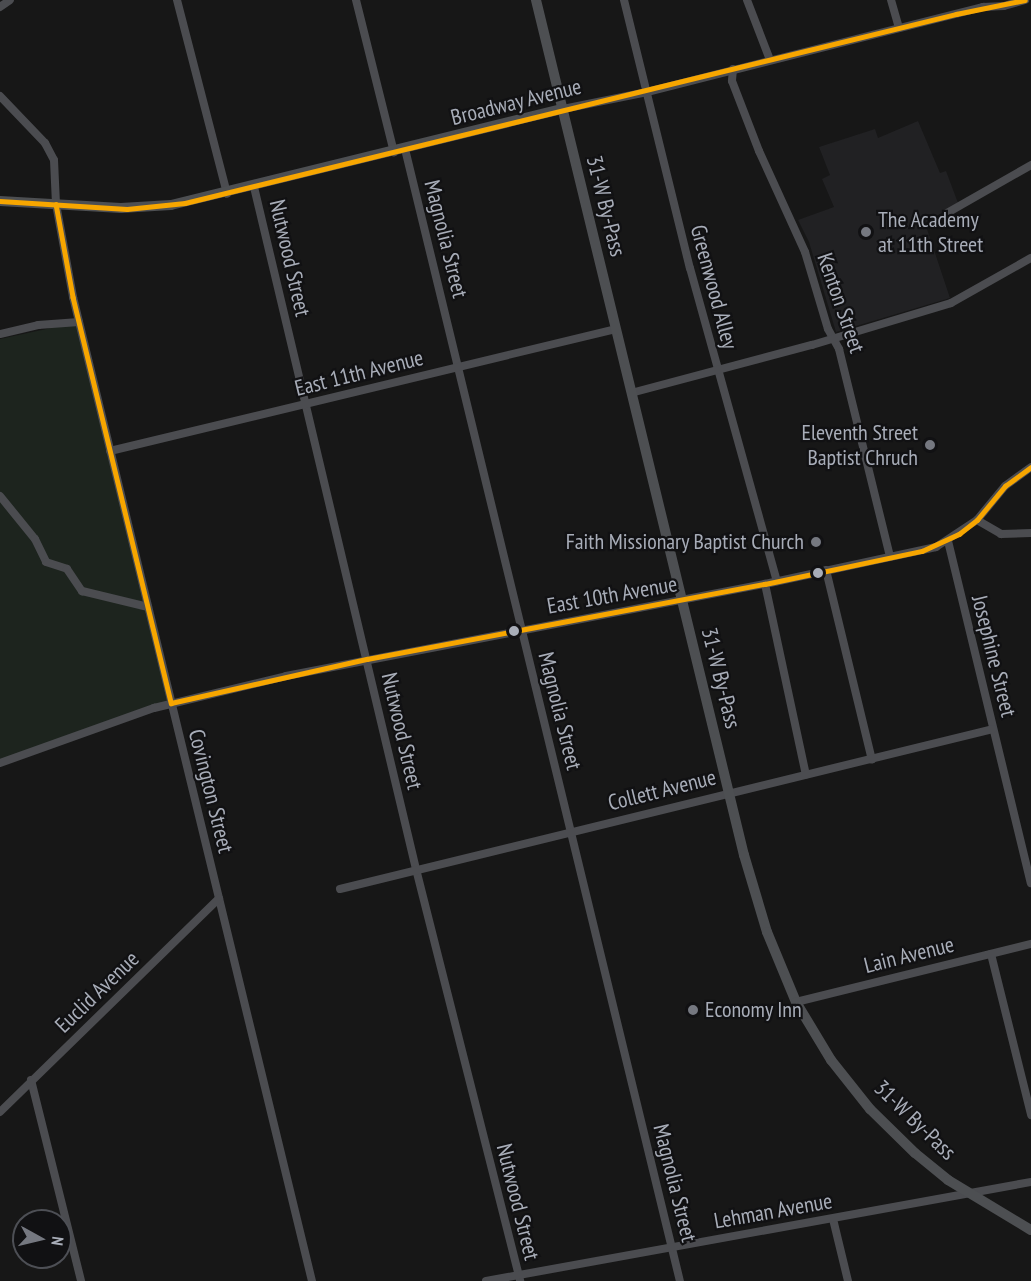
<!DOCTYPE html>
<html>
<head>
<meta charset="utf-8">
<style>
	body { margin:0 }
	#map { position:relative; width:1031px; height:1281px; overflow:hidden; background:#171717; font-family:"PT Sans Narrow",sans-serif }
	div>[style] { position:absolute }
	.built>* { inset:0; background:#212123 }
	.green>* { inset:0; background:#1d241e }
	.minor>* { height:8px; margin:-4px; padding:0 4px; transform-origin:4px; border-radius:4px; background:#4b4c50 }
	.major>* { height:10px; margin:-5px; padding:0 5px; transform-origin:5px; border-radius:5px; background:#4d4f52 }
	.bus-1>* { height:4.5px; margin:-2.25px; padding:0 2.25px; transform-origin:2.25px; border-radius:2.25px; background:#f7a600 }
	.dots>* { width:16px; height:16px; translate:-50% -50%; box-sizing:border-box; border:3px solid #111113; border-radius:50% }
	span { translate:-50% -50%; white-space:nowrap; text-align:center; line-height:1.15; -webkit-text-stroke:4.5px #111113; paint-order:stroke }
	.street-label { font-size:22px; color:#a8adb8 }
	.poi-label { font-size:22px; color:#a8adb8 }
	.left { translate:0 -50%; text-align:left }
	.right { translate:-100% -50%; text-align:right }
	.north { position:absolute; left:12px; top:1209px; width:60px; height:60px; box-sizing:border-box; background:#111113; border:2px solid #4d4f55; border-radius:50%; rotate:98deg; font-size:16px; font-weight:700; line-height:24px; text-align:center; color:#a8adb8 }
	.north::after { content:''; display:block; margin:auto; width:21px; height:27px; background:#757880; clip-path:polygon(50% 0,100% 100%,50% 72%,0 100%) }
</style>
</head>
<body>
<div id="map">
	<div class="built">
		<div style="clip-path:polygon(918px 121px,940px 173px,946px 171px,958px 203px,925px 223px,950px 298px,836px 332px,809px 242px,798px 220px,834px 207px,822px 179px,830px 175px,819px 147px,875px 129px,878px 138px)"></div>
	</div>
	<div class="green">
		<div style="clip-path:polygon(79px 322px,171px 703px,0 762px,0 339px)"></div>
	</div>
	<div class="minor">
		<div style="left:177px;top:0;width:200px;rotate:75.5deg"></div>
		<div style="left:356px;top:0;width:157px;rotate:76deg"></div>
		<div style="left:624px;top:0;width:276px;rotate:76.2deg"></div>
		<div style="left:690px;top:268px;width:325px;rotate:74.5deg"></div>
		<div style="left:747px;top:0;width:64px;rotate:69deg"></div>
		<div style="left:891px;top:0;width:29px;rotate:74deg"></div>
		<div style="left:0;top:7px;width:12px;rotate:-35deg"></div>
		<div style="left:733px;top:69px;width:12px;rotate:95deg"></div>
		<div style="left:732px;top:81px;width:75px;rotate:68.9deg"></div>
		<div style="left:759px;top:151px;width:111px;rotate:65.5deg"></div>
		<div style="left:805px;top:252px;width:80px;rotate:73.4deg"></div>
		<div style="left:828px;top:329px;width:23px;rotate:61deg"></div>
		<div style="left:839px;top:349px;width:214px;rotate:76.2deg"></div>
		<div style="left:0;top:96px;width:65px;rotate:46.2deg"></div>
		<div style="left:45px;top:143px;width:19px;rotate:62deg"></div>
		<div style="left:54px;top:160px;width:44px;rotate:87.4deg"></div>
		<div style="left:56px;top:204px;width:95px;rotate:79.6deg"></div>
		<div style="left:73px;top:297px;width:1013px;rotate:76.35deg"></div>
		<div style="left:563px;top:109px;width:86px;rotate:-11.4deg"></div>
		<div style="left:647px;top:92px;width:347px;rotate:-14.2deg"></div>
		<div style="left:983px;top:7px;width:21px;rotate:-3deg"></div>
		<div style="left:1004px;top:6px;width:22px;rotate:-16deg"></div>
		<div style="left:405px;top:149px;width:1165px;rotate:76.35deg"></div>
		<div style="left:254px;top:187px;width:701px;rotate:76.64deg"></div>
		<div style="left:416px;top:869px;width:425px;rotate:75.8deg"></div>
		<div style="left:947px;top:213px;width:97px;rotate:-29.7deg"></div>
		<div style="left:0;top:334px;width:39px;rotate:-13deg"></div>
		<div style="left:38px;top:325px;width:41px;rotate:-4.2deg"></div>
		<div style="left:631px;top:393px;width:187px;rotate:-14.9deg"></div>
		<div style="left:812px;top:345px;width:145px;rotate:-16.8deg"></div>
		<div style="left:951px;top:303px;width:92px;rotate:-29.4deg"></div>
		<div style="left:110px;top:451px;width:520px;rotate:-13.56deg"></div>
		<div style="left:0;top:496px;width:55px;rotate:50.9deg"></div>
		<div style="left:35px;top:539px;width:25px;rotate:64deg"></div>
		<div style="left:46px;top:562px;width:22px;rotate:18deg"></div>
		<div style="left:67px;top:569px;width:27px;rotate:56deg"></div>
		<div style="left:82px;top:591px;width:68px;rotate:13.6deg"></div>
		<div style="left:977px;top:520px;width:28px;rotate:30deg"></div>
		<div style="left:1001px;top:534px;width:30px;rotate:-2deg"></div>
		<div style="left:948px;top:541px;width:352px;rotate:76.4deg"></div>
		<div style="left:826px;top:570px;width:195px;rotate:76.4deg"></div>
		<div style="left:765px;top:584px;width:195px;rotate:77.9deg"></div>
		<div style="left:0;top:763px;width:164px;rotate:-19.7deg"></div>
		<div style="left:154px;top:708px;width:136px;rotate:-13.6deg"></div>
		<div style="left:286px;top:676px;width:488px;rotate:-10.9deg"></div>
		<div style="left:765px;top:584px;width:175px;rotate:-12.2deg"></div>
		<div style="left:936px;top:547px;width:49px;rotate:-33.4deg"></div>
		<div style="left:977px;top:520px;width:44px;rotate:-50.5deg"></div>
		<div style="left:1005px;top:486px;width:32px;rotate:-36deg"></div>
		<div style="left:340px;top:889px;width:672px;rotate:-13.77deg"></div>
		<div style="left:991px;top:954px;width:166px;rotate:76deg"></div>
		<div style="left:796px;top:1002px;width:242px;rotate:-13.9deg"></div>
		<div style="left:31px;top:1080px;width:207px;rotate:76deg"></div>
		<div style="left:0;top:1112px;width:306px;rotate:-44.3deg"></div>
		<div style="left:833px;top:1219px;width:64px;rotate:76.4deg"></div>
		<div style="left:486px;top:1281px;width:554px;rotate:-10.3deg"></div>
	</div>
	<div class="major">
		<div style="left:536px;top:0;width:880px;rotate:76.33deg"></div>
		<div style="left:744px;top:855px;width:80px;rotate:73.4deg"></div>
		<div style="left:767px;top:932px;width:76px;rotate:67.5deg"></div>
		<div style="left:796px;top:1002px;width:68px;rotate:58.9deg"></div>
		<div style="left:831px;top:1060px;width:63px;rotate:51.5deg"></div>
		<div style="left:870px;top:1109px;width:63px;rotate:44.4deg"></div>
		<div style="left:915px;top:1153px;width:43px;rotate:39.3deg"></div>
		<div style="left:948px;top:1180px;width:97px;rotate:31.1deg"></div>
		<div style="left:0;top:201px;width:121px;rotate:3.3deg"></div>
		<div style="left:121px;top:208px;width:50px;rotate:-3.4deg"></div>
		<div style="left:171px;top:205px;width:404px;rotate:-13.8deg"></div>
	</div>
	<div class="bus-1">
		<div style="left:0;top:201px;width:127px;rotate:3.6deg"></div>
		<div style="left:127px;top:209px;width:58px;rotate:-5.9deg"></div>
		<div style="left:185px;top:203px;width:794px;rotate:-13.77deg"></div>
		<div style="left:956px;top:14px;width:70px;rotate:-11.5deg"></div>
		<div style="left:56px;top:204px;width:95px;rotate:79.6deg"></div>
		<div style="left:73px;top:297px;width:418px;rotate:76.4deg"></div>
		<div style="left:171px;top:703px;width:201px;rotate:-12.7deg"></div>
		<div style="left:367px;top:659px;width:405px;rotate:-10.7deg"></div>
		<div style="left:765px;top:584px;width:160px;rotate:-11.9deg"></div>
		<div style="left:922px;top:551px;width:41px;rotate:-24.7deg"></div>
		<div style="left:959px;top:534px;width:23px;rotate:-38deg"></div>
		<div style="left:977px;top:520px;width:44px;rotate:-50.5deg"></div>
		<div style="left:1005px;top:486px;width:32px;rotate:-36deg"></div>
	</div>
	<div class="dots">
		<div style="left:866px;top:232px;background:#757880"></div>
		<div style="left:930px;top:445px;background:#757880"></div>
		<div style="left:816px;top:542px;background:#757880"></div>
		<div style="left:818px;top:573px;background:#a8adb8"></div>
		<div style="left:514px;top:631px;background:#a8adb8"></div>
		<div style="left:693px;top:1010px;background:#757880"></div>
	</div>
	<div class="street-label">
		<span style="left:516px;top:102px;rotate:-14deg">Broadway Avenue</span>
		<span style="left:606px;top:206px;rotate:76deg">31-W By-Pass</span>
		<span style="left:446px;top:239px;rotate:76deg">Magnolia Street</span>
		<span style="left:290px;top:258px;rotate:77deg">Nutwood Street</span>
		<span style="left:714px;top:287px;rotate:75deg">Greenwood Alley</span>
		<span style="left:841px;top:303px;rotate:71deg">Kenton Street</span>
		<span style="left:359px;top:373px;rotate:-14deg">East 11th Avenue</span>
		<span style="left:612px;top:595px;rotate:-10deg">East 10th Avenue</span>
		<span style="left:994px;top:656px;rotate:76deg">Josephine Street</span>
		<span style="left:721px;top:678px;rotate:76deg">31-W By-Pass</span>
		<span style="left:560px;top:711px;rotate:76deg">Magnolia Street</span>
		<span style="left:402px;top:731px;rotate:77deg">Nutwood Street</span>
		<span style="left:662px;top:790px;rotate:-14deg">Collett Avenue</span>
		<span style="left:211px;top:791px;rotate:76deg">Covington Street</span>
		<span style="left:909px;top:955px;rotate:-14deg">Lain Avenue</span>
		<span style="left:97px;top:992px;rotate:-44deg">Euclid Avenue</span>
		<span style="left:915px;top:1120px;rotate:44deg">31-W By-Pass</span>
		<span style="left:675px;top:1183px;rotate:76deg">Magnolia Street</span>
		<span style="left:518px;top:1202px;rotate:76deg">Nutwood Street</span>
		<span style="left:773px;top:1211px;rotate:-10deg">Lehman Avenue</span>
	</div>
	<div class="poi-label">
		<span class="left" style="left:878px;top:232px">The Academy<br>at 11th Street</span>
		<span class="right" style="left:918px;top:445px">Eleventh Street<br>Baptist Chruch</span>
		<span class="right" style="left:804px;top:542px">Faith Missionary Baptist Church</span>
		<span class="left" style="left:705px;top:1010px">Economy Inn</span>
	</div>
	<div class="north">N</div>
</div>
</body>
</html>
